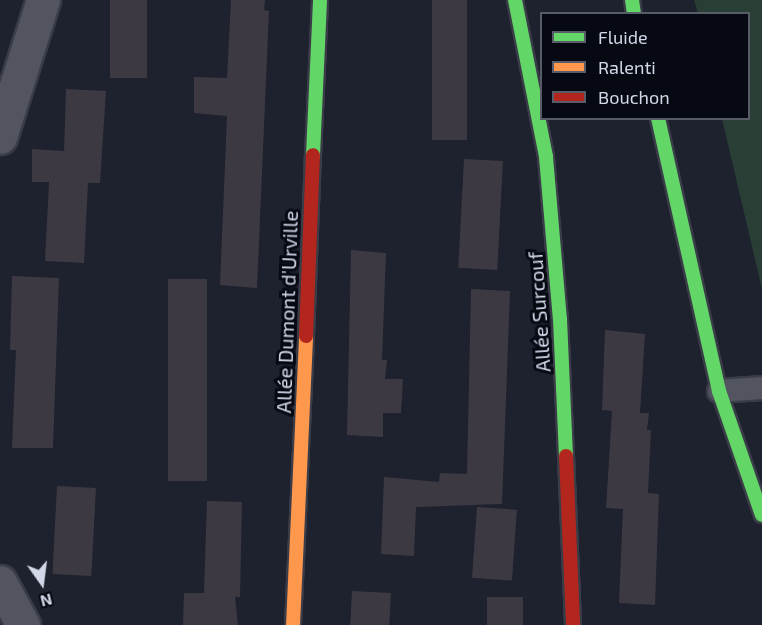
<!DOCTYPE html>
<html>
<head>
<meta charset="utf-8">
<style>
	body { margin:0 }
	#map { position:relative; width:762px; height:625px; overflow:hidden; background:#1e212e; font-family:"Exo 2",sans-serif }
	div>[style] { position:absolute }
	.green>* { inset:0; background:#293e34 }
	.building>* { inset:0; background:#3d3943; transform-origin:0 0 }
	.roads { filter:drop-shadow(2px 0 #3a3c48) drop-shadow(-2px 0 #3a3c48) drop-shadow(0 2px #3a3c48) drop-shadow(0 -2px #3a3c48) }
	.lane>* { height:22px; margin:-11px; padding:0 11px; transform-origin:11px; border-radius:11px; background:#52555f }
	.street>* { height:33px; margin:-16.5px; padding:0 16.5px; transform-origin:16.5px; border-radius:16.5px; background:#52555f }
	.fast>* { height:14px; margin:-7px; padding:0 7px; transform-origin:7px; border-radius:7px; background:#63d668 }
	.slow>* { height:14px; margin:-7px; padding:0 7px; transform-origin:7px; border-radius:7px; background:#ff974d }
	.jam>* { height:14px; margin:-7px; padding:0 7px; transform-origin:7px; border-radius:7px; background:#b3261e }
	span { translate:-50% -50%; white-space:nowrap; text-align:center; line-height:1.15; -webkit-text-stroke:6px #060812; paint-order:stroke }
	.street-label { font-size:20px; color:#d3d8e9 }
	.legend { position:absolute; left:540px; top:12px; width:210px; height:108px; box-sizing:border-box; background:#060812; border:2px solid #585b68; margin:0; padding:8px 10px; list-style:none; font-size:18px; color:#d3d8e9 }
	.legend li { display:flex; align-items:center; gap:12px; height:30px }
	.legend b { width:30px; border:2px solid #585b68 }
	.north { position:absolute; left:12px; top:553px; width:60px; height:60px; -webkit-text-stroke:4px #060812; paint-order:stroke; rotate:166deg; font-size:16px; font-weight:700; line-height:24px; text-align:center; color:#d3d8e9 }
	.north::after { content:''; display:block; margin:auto; width:21px; height:27px; background:#d3d8e9; clip-path:polygon(50% 0,100% 100%,50% 72%,0 100%) }
</style>
</head>
<body>
<div id="map">
	<div class="green">
		<div style="clip-path:polygon(694px 0,762px 0,762px 289px,722px 119px,748px 118px,748px 14px,698px 13px)"></div>
	</div>
	<div class="building">
		<div style="left:110px;top:0;width:37px;height:78px"></div>
		<div style="clip-path:polygon(231px 0,265px 0,264px 10px,269px 11px,257px 288px,220px 285px,227px 116px,194px 113px,194px 77px,227px 78px)"></div>
		<div style="left:432px;top:0;width:35px;height:140px"></div>
		<div style="clip-path:polygon(66px 89px,106px 91px,100px 183px,88px 183px,84px 263px,45px 261px,49px 182px,32px 182px,32px 149px,64px 151px)"></div>
		<div style="left:464px;top:159px;width:39px;height:109px;rotate:3deg"></div>
		<div style="clip-path:polygon(351px 250px,386px 253px,382px 360px,387px 360px,385px 379px,403px 379px,401px 413px,383px 413px,383px 437px,347px 435px)"></div>
		<div style="clip-path:polygon(12px 276px,59px 278px,53px 448px,12px 448px,16px 350px,10px 350px)"></div>
		<div style="left:168px;top:279px;width:39px;height:202px"></div>
		<div style="clip-path:polygon(471px 289px,510px 291px,502px 504px,416px 507px,414px 556px,381px 554px,384px 477px,439px 482px,440px 473px,467px 474px)"></div>
		<div style="clip-path:polygon(605px 330px,645px 334px,640px 413px,649px 413px,647px 430px,651px 430px,648px 493px,659px 494px,655px 605px,619px 603px,623px 509px,606px 508px,612px 411px,602px 410px)"></div>
		<div style="left:57px;top:486px;width:39px;height:88px;rotate:3deg"></div>
		<div style="clip-path:polygon(207px 501px,242px 502px,240px 597px,235px 597px,238px 625px,183px 625px,184px 593px,204px 593px)"></div>
		<div style="left:477px;top:507px;width:40px;height:71px;rotate:4deg"></div>
		<div style="left:352px;top:591px;width:39px;height:34px;rotate:3deg"></div>
		<div style="left:487px;top:597px;width:36px;height:28px"></div>
	</div>
	<div class="roads">
		<div class="lane">
			<div style="left:719px;top:391px;width:43px;rotate:-4deg"></div>
		</div>
		<div class="street">
			<div style="left:0;top:137px;width:144px;rotate:-72.6deg"></div>
			<div style="left:0;top:582px;width:49px;rotate:61.9deg"></div>
		</div>
		<div class="fast">
			<div style="left:515px;top:0;width:160px;rotate:78.8deg"></div>
			<div style="left:546px;top:157px;width:163px;rotate:85.1deg"></div>
			<div style="left:560px;top:319px;width:137px;rotate:87.5deg"></div>
			<div style="left:632px;top:0;width:14px;rotate:82deg"></div>
			<div style="left:658px;top:118px;width:280px;rotate:77.4deg"></div>
			<div style="left:719px;top:391px;width:131px;rotate:70.9deg"></div>
			<div style="left:313px;top:155px;width:155px;rotate:-87.4deg"></div>
		</div>
		<div class="slow">
			<div style="left:293px;top:625px;width:289px;rotate:-87.4deg"></div>
		</div>
		<div class="jam">
			<div style="left:306px;top:336px;width:181px;rotate:-87.8deg"></div>
			<div style="left:566px;top:456px;width:169px;rotate:87.6deg"></div>
		</div>
	</div>
	<div class="street-label">
		<span style="left:287px;top:312px;rotate:-88deg">Allée Dumont d'Urville</span>
		<span style="left:539px;top:312px;rotate:-94deg">Allée Surcouf</span>
	</div>
	<ul class="legend">
	<li><b style="height:8px;background:#63d668"></b>Fluide</li>
	<li><b style="height:8px;background:#ff974d"></b>Ralenti</li>
	<li><b style="height:8px;background:#b3261e"></b>Bouchon</li>
	</ul>
	<div class="north">N</div>
</div>
</body>
</html>
